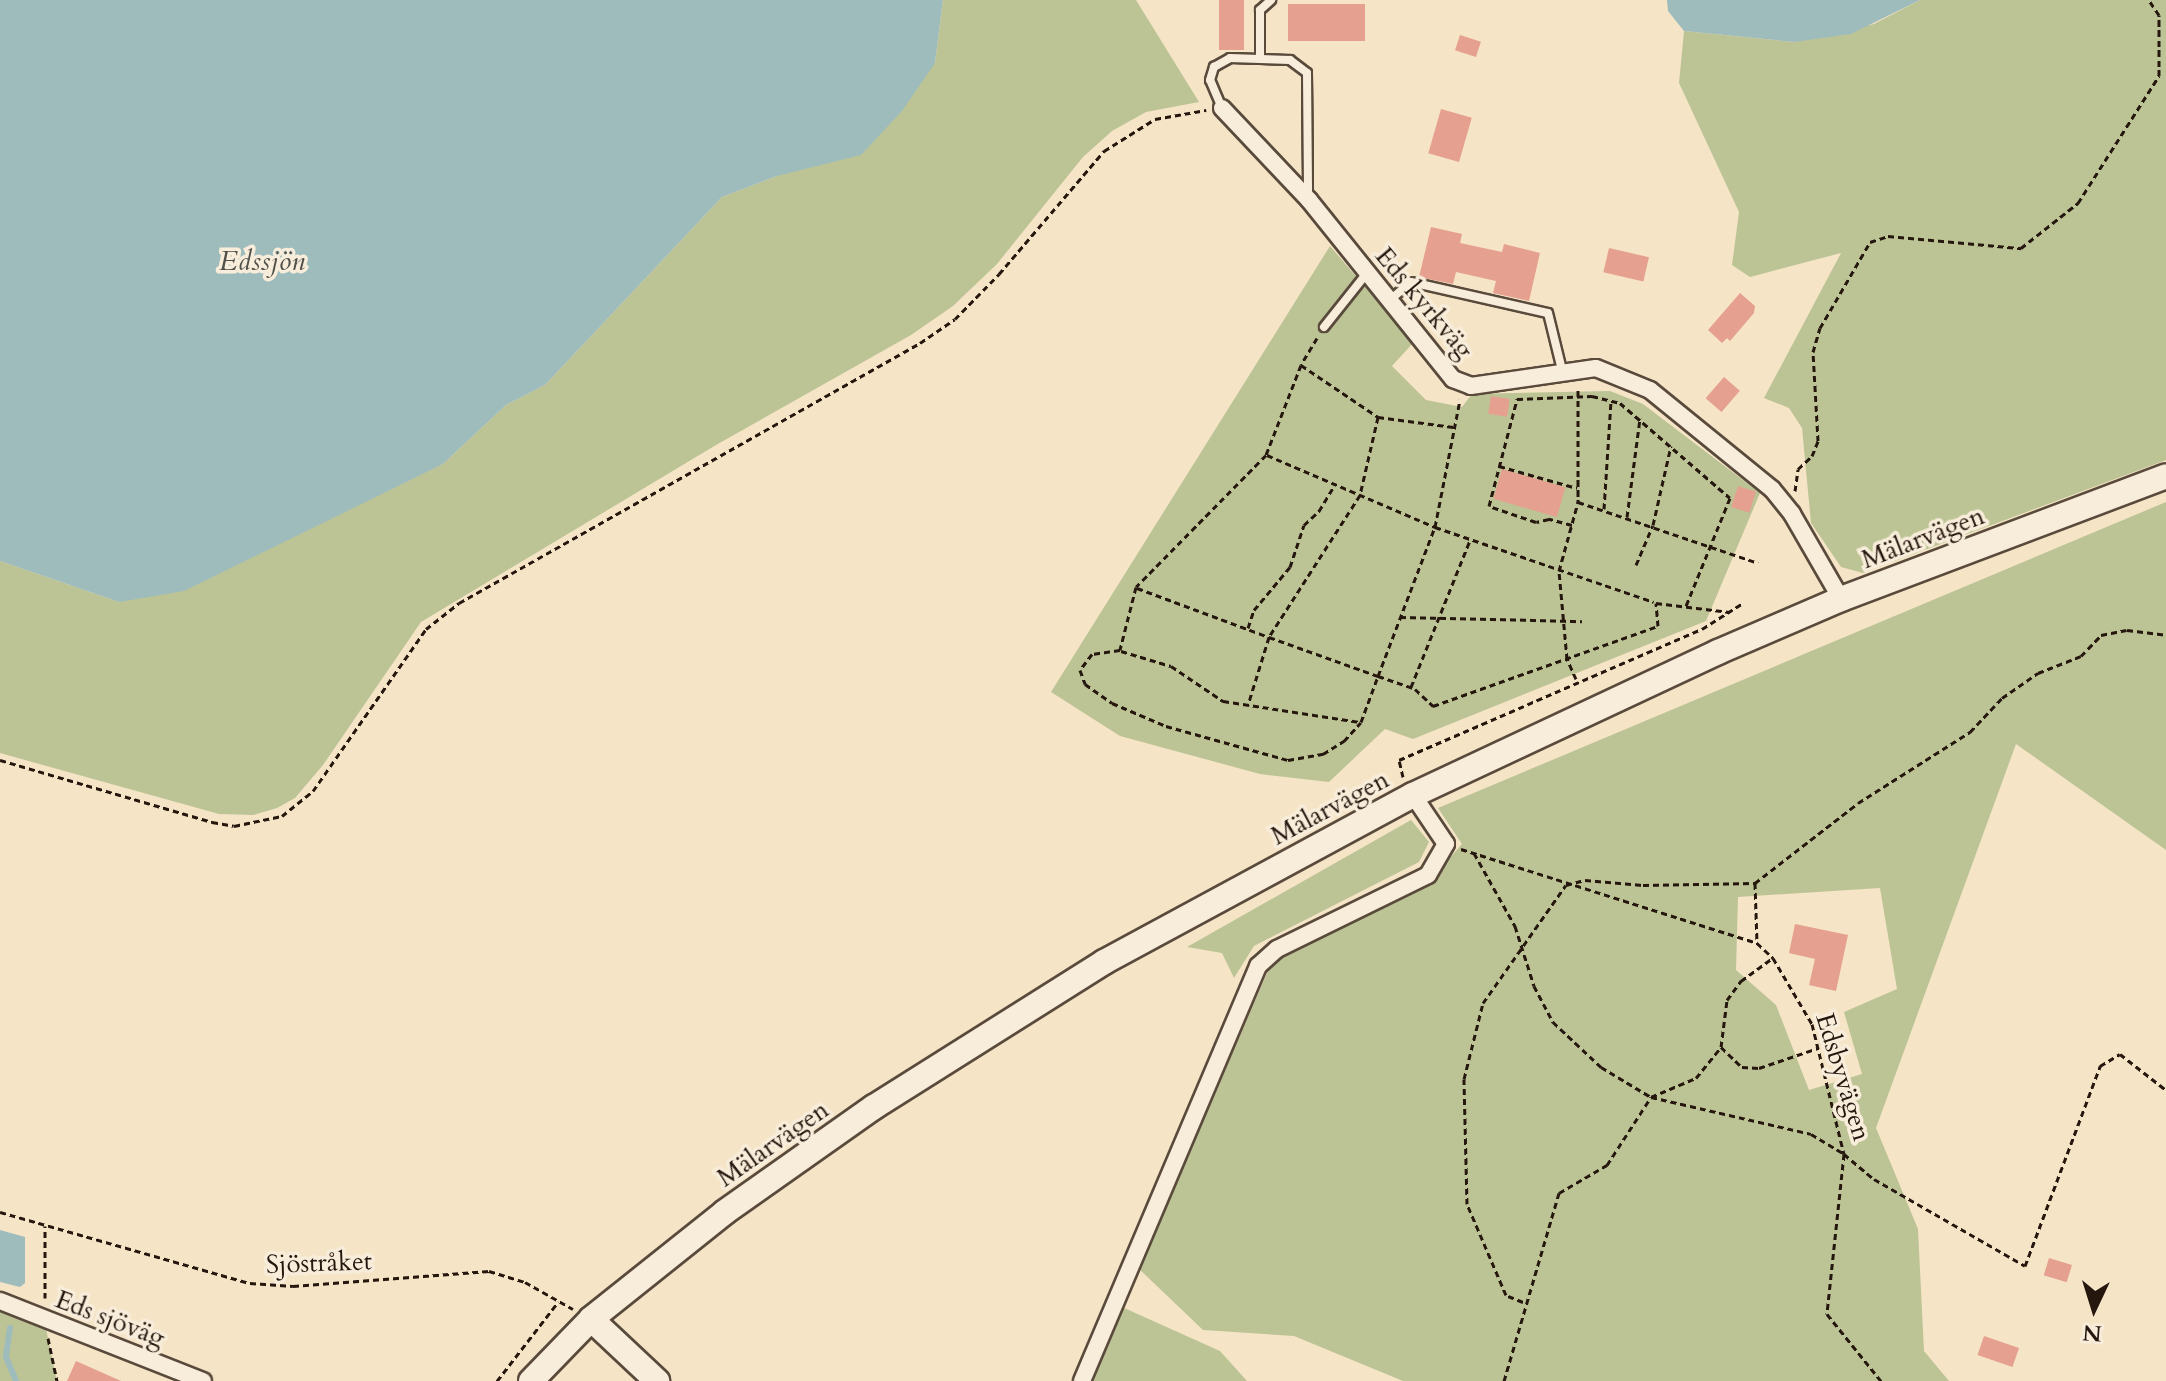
<!DOCTYPE html>
<html>
<head>
<meta charset="utf-8">
<style>
	body { margin:0 }
	#map { position:relative; width:2166px; height:1381px; overflow:hidden; background:#f5e4c6; font-family:Cardo,serif }
	div>[style] { position:absolute }
	.green>* { inset:0; background:#bcc495 }
	.water>* { inset:0; background:#9fbcbd }
	.stream>* { height:6px; margin:-3px; padding:0 3px; transform-origin:3px; border-radius:3px; background:#9fbcbd }
	.building>* { inset:0; background:#e5a08f; transform-origin:0 0 }
	.path>* { height:3px; margin-top:-1.5px; transform-origin:0; background:repeating-linear-gradient(90deg,#25160e 0 6px,transparent 0 10px) }
	.roads { filter:drop-shadow(2px 0 #594a3c) drop-shadow(-2px 0 #594a3c) drop-shadow(0 2px #594a3c) drop-shadow(0 -2px #594a3c) }
	.lane>* { height:8px; margin:-4px; padding:0 4px; transform-origin:4px; border-radius:4px; background:#f8edda }
	.street>* { height:16px; margin:-8px; padding:0 8px; transform-origin:8px; border-radius:8px; background:#f8edda }
	.secondary>* { height:24px; margin:-12px; padding:0 12px; transform-origin:12px; border-radius:12px; background:#f8edda }
	span { translate:-50% -50%; white-space:nowrap; text-align:center; line-height:1.15; -webkit-text-stroke:7px #f8edda; paint-order:stroke }
	.street-label { font-size:26px; color:#25160e }
	.water-label { font-size:28px; color:#50504b; font-style:italic }
	.north { position:absolute; left:2054px; top:1269px; width:80px; height:80px; -webkit-text-stroke:6px #f8edda; paint-order:stroke; rotate:184deg; font-size:22px; font-weight:700; line-height:32px; text-align:center; color:#25160e }
	.north::after { content:''; display:block; margin:auto; width:28px; height:36px; background:#25160e; clip-path:polygon(50% 0,100% 100%,50% 72%,0 100%) }
</style>
</head>
<body>
<div id="map">
	<div class="green">
		<div style="clip-path:polygon(943px 0,1136px 0,1199px 102px,1146px 112px,1112px 131px,1083px 157px,997px 264px,953px 306px,911px 335px,716px 445px,421px 622px,323px 765px,295px 798px,277px 808px,253px 815px,219px 814px,0 753px,0 561px,119px 602px,443px 464px,506px 405px,545px 385px,722px 197px,777px 176px,935px 63px)"></div>
		<div style="clip-path:polygon(1920px 0,2166px 0,2166px 460px,1863px 573px,1841px 567px,1811px 523px,1802px 428px,1789px 408px,1764px 398px,1841px 253px,1750px 277px,1732px 265px,1739px 212px,1679px 83px,1684px 31px,1794px 42px,1874px 24px)"></div>
		<div style="clip-path:polygon(1330px 246px,1413px 343px,1392px 366px,1426px 400px,1462px 407px,1472px 394px,1610px 391px,1643px 404px,1760px 493px,1706px 621px,1413px 739px,1385px 729px,1329px 782px,1260px 774px,1120px 736px,1051px 692px)"></div>
		<div style="clip-path:polygon(evenodd,2166px 502px,2166px 850px,2016px 744px,1876px 1128px,1918px 1229px,1924px 1351px,1949px 1381px,1403px 1381px,1294px 1336px,1203px 1330px,1138px 1268px,1272px 962px,1432px 878px,1462px 844px,1438px 808px,2166px 502px,1880px 888px,1897px 989px,1844px 1012px,1862px 1074px,1809px 1090px,1776px 1005px,1736px 970px,1738px 897px,1880px 888px)"></div>
		<div style="clip-path:polygon(1411px 820px,1429px 842px,1419px 862px,1254px 946px,1234px 978px,1222px 953px,1187px 947px)"></div>
		<div style="clip-path:polygon(0 1305px,44px 1319px,57px 1381px,0 1381px)"></div>
		<div style="clip-path:polygon(1122px 1307px,1220px 1351px,1247px 1381px,1089px 1381px)"></div>
	</div>
	<div class="water">
		<div style="clip-path:polygon(0 0,943px 0,935px 63px,902px 111px,861px 155px,777px 176px,722px 197px,545px 385px,506px 405px,443px 464px,184px 591px,119px 602px,0 561px)"></div>
		<div style="clip-path:polygon(1667px 0,1920px 0,1851px 34px,1794px 42px,1684px 31px,1668px 11px)"></div>
		<div style="clip-path:polygon(0 1230px,25px 1237px,25px 1283px,20px 1287px,0 1282px)"></div>
	</div>
	<div class="stream">
		<div style="left:10px;top:1328px;width:29px;rotate:98deg"></div>
		<div style="left:6px;top:1357px;width:26px;rotate:67deg"></div>
	</div>
	<div class="building">
		<div style="left:1219px;top:0;width:25px;height:50px"></div>
		<div style="left:1288px;top:4px;width:77px;height:37px"></div>
		<div style="left:1460px;top:35px;width:22px;height:16px;rotate:18deg"></div>
		<div style="left:1441px;top:109px;width:32px;height:46px;rotate:16deg"></div>
		<div style="clip-path:polygon(1431px 227px,1462px 234px,1460px 243px,1502px 252px,1504px 244px,1540px 253px,1529px 301px,1493px 293px,1496px 281px,1456px 272px,1453px 284px,1419px 277px)"></div>
		<div style="left:1609px;top:248px;width:41px;height:25px;rotate:13deg"></div>
		<div style="clip-path:polygon(1740px 293px,1755px 306px,1754px 313px,1730px 341px,1727px 338px,1722px 343px,1708px 330px)"></div>
		<div style="left:1724px;top:377px;width:21px;height:28px;rotate:41deg"></div>
		<div style="left:1491px;top:396px;width:19px;height:18px;rotate:9deg"></div>
		<div style="left:1502px;top:469px;width:66px;height:31px;rotate:16deg"></div>
		<div style="left:1738px;top:486px;width:19px;height:22px;rotate:18deg"></div>
		<div style="clip-path:polygon(1795px 924px,1848px 935px,1836px 991px,1809px 985px,1815px 959px,1789px 953px)"></div>
		<div style="left:2049px;top:1258px;width:24px;height:18px;rotate:17deg"></div>
		<div style="left:1984px;top:1336px;width:37px;height:20px;rotate:19deg"></div>
		<div style="clip-path:polygon(76px 1361px,121px 1381px,67px 1381px)"></div>
	</div>
	<div class="path">
		<div style="left:1317px;top:338px;width:31px;rotate:121deg"></div>
		<div style="left:1301px;top:365px;width:93px;rotate:34deg"></div>
		<div style="left:1378px;top:417px;width:76px;rotate:7.6deg"></div>
		<div style="left:1301px;top:365px;width:97px;rotate:111.3deg"></div>
		<div style="left:1266px;top:455px;width:185px;rotate:134.6deg"></div>
		<div style="left:1136px;top:587px;width:65px;rotate:104.3deg"></div>
		<div style="left:1120px;top:650px;width:28px;rotate:172deg"></div>
		<div style="left:1092px;top:654px;width:20px;rotate:127deg"></div>
		<div style="left:1080px;top:670px;width:15px;rotate:70deg"></div>
		<div style="left:1085px;top:684px;width:33px;rotate:35deg"></div>
		<div style="left:1112px;top:703px;width:59px;rotate:23.1deg"></div>
		<div style="left:1166px;top:726px;width:127px;rotate:15.6deg"></div>
		<div style="left:1288px;top:760px;width:36px;rotate:-10deg"></div>
		<div style="left:1323px;top:754px;width:25px;rotate:-32deg"></div>
		<div style="left:1344px;top:741px;width:25px;rotate:-48deg"></div>
		<div style="left:1361px;top:722px;width:49px;rotate:-69.7deg"></div>
		<div style="left:1378px;top:676px;width:39px;rotate:19deg"></div>
		<div style="left:1415px;top:689px;width:25px;rotate:43deg"></div>
		<div style="left:1433px;top:706px;width:239px;rotate:-19.6deg"></div>
		<div style="left:1658px;top:626px;width:23px;rotate:-95deg"></div>
		<div style="left:1656px;top:603px;width:74px;rotate:7deg"></div>
		<div style="left:1578px;top:390px;width:112px;rotate:90deg"></div>
		<div style="left:1378px;top:417px;width:80px;rotate:103deg"></div>
		<div style="left:1360px;top:495px;width:169px;rotate:122.7deg"></div>
		<div style="left:1269px;top:637px;width:116px;rotate:19.7deg"></div>
		<div style="left:1378px;top:676px;width:160px;rotate:-69.1deg"></div>
		<div style="left:1435px;top:527px;width:231px;rotate:18.9deg"></div>
		<div style="left:1267px;top:455px;width:183px;rotate:23.2deg"></div>
		<div style="left:1435px;top:527px;width:130px;rotate:-78.9deg"></div>
		<div style="left:1499px;top:466px;width:81px;rotate:15.8deg"></div>
		<div style="left:1795px;top:491px;width:22px;rotate:-82deg"></div>
		<div style="left:1798px;top:469px;width:19px;rotate:-43deg"></div>
		<div style="left:1812px;top:456px;width:16px;rotate:-68deg"></div>
		<div style="left:1818px;top:441px;width:89px;rotate:-93.2deg"></div>
		<div style="left:1813px;top:352px;width:25px;rotate:-74deg"></div>
		<div style="left:1820px;top:328px;width:99px;rotate:-59.8deg"></div>
		<div style="left:1870px;top:242px;width:19px;rotate:-18deg"></div>
		<div style="left:1888px;top:236px;width:134px;rotate:5.2deg"></div>
		<div style="left:2021px;top:248px;width:73px;rotate:-38.3deg"></div>
		<div style="left:2078px;top:203px;width:151px;rotate:-57.5deg"></div>
		<div style="left:2159px;top:76px;width:61px;rotate:-90deg"></div>
		<div style="left:2159px;top:15px;width:18px;rotate:-124deg"></div>
		<div style="left:1604px;top:509px;width:108px;rotate:-86.3deg"></div>
		<div style="left:1627px;top:517px;width:100px;rotate:-82.5deg"></div>
		<div style="left:1572px;top:525px;width:24px;rotate:-165deg"></div>
		<div style="left:1549px;top:519px;width:13px;rotate:167deg"></div>
		<div style="left:1536px;top:522px;width:50px;rotate:-161.2deg"></div>
		<div style="left:1489px;top:506px;width:111px;rotate:-75.3deg"></div>
		<div style="left:1517px;top:399px;width:75px;rotate:-2.3deg"></div>
		<div style="left:1592px;top:396px;width:29px;rotate:14deg"></div>
		<div style="left:1620px;top:403px;width:145px;rotate:40.8deg"></div>
		<div style="left:1730px;top:498px;width:117px;rotate:112.2deg"></div>
		<div style="left:1636px;top:565px;width:43px;rotate:-67deg"></div>
		<div style="left:1653px;top:525px;width:81px;rotate:-77.2deg"></div>
		<div style="left:1137px;top:588px;width:141px;rotate:20.4deg"></div>
		<div style="left:1269px;top:637px;width:71px;rotate:107.2deg"></div>
		<div style="left:1400px;top:617px;width:182px;rotate:1.3deg"></div>
		<div style="left:1248px;top:628px;width:19px;rotate:-72deg"></div>
		<div style="left:1254px;top:610px;width:56px;rotate:-50.1deg"></div>
		<div style="left:1290px;top:567px;width:44px;rotate:-71.6deg"></div>
		<div style="left:1304px;top:525px;width:21px;rotate:-43deg"></div>
		<div style="left:1319px;top:511px;width:31px;rotate:-59deg"></div>
		<div style="left:1121px;top:651px;width:52px;rotate:16.7deg"></div>
		<div style="left:1171px;top:666px;width:63px;rotate:33.9deg"></div>
		<div style="left:1223px;top:701px;width:140px;rotate:8.7deg"></div>
		<div style="left:1576px;top:679px;width:22px;rotate:-114deg"></div>
		<div style="left:1567px;top:659px;width:88px;rotate:-95.2deg"></div>
		<div style="left:1559px;top:571px;width:72px;rotate:-74.6deg"></div>
		<div style="left:1578px;top:502px;width:190px;rotate:18.7deg"></div>
		<div style="left:1411px;top:687px;width:158px;rotate:-68.1deg"></div>
		<div style="left:0;top:760px;width:221px;rotate:16.3deg"></div>
		<div style="left:212px;top:822px;width:22px;rotate:10deg"></div>
		<div style="left:234px;top:826px;width:49px;rotate:-11.8deg"></div>
		<div style="left:282px;top:816px;width:40px;rotate:-39deg"></div>
		<div style="left:313px;top:791px;width:198px;rotate:-55.1deg"></div>
		<div style="left:426px;top:629px;width:42px;rotate:-38.2deg"></div>
		<div style="left:459px;top:603px;width:529px;rotate:-29.42deg"></div>
		<div style="left:920px;top:343px;width:42px;rotate:-34.4deg"></div>
		<div style="left:955px;top:319px;width:63px;rotate:-45.6deg"></div>
		<div style="left:999px;top:274px;width:162px;rotate:-49.5deg"></div>
		<div style="left:1104px;top:151px;width:60px;rotate:-32.1deg"></div>
		<div style="left:1155px;top:119px;width:52px;rotate:-10deg"></div>
		<div style="left:1403px;top:777px;width:17px;rotate:-103deg"></div>
		<div style="left:1399px;top:760px;width:330px;rotate:-23.4deg"></div>
		<div style="left:1702px;top:629px;width:49px;rotate:-32.4deg"></div>
		<div style="left:1461px;top:849px;width:311px;rotate:17.6deg"></div>
		<div style="left:1757px;top:943px;width:22px;rotate:43deg"></div>
		<div style="left:1773px;top:958px;width:77px;rotate:59.4deg"></div>
		<div style="left:1812px;top:1024px;width:134px;rotate:76.2deg"></div>
		<div style="left:1844px;top:1154px;width:39px;rotate:40deg"></div>
		<div style="left:1874px;top:1179px;width:174px;rotate:29.9deg"></div>
		<div style="left:2025px;top:1266px;width:214px;rotate:-69.4deg"></div>
		<div style="left:2100px;top:1066px;width:23px;rotate:-31deg"></div>
		<div style="left:2120px;top:1054px;width:58px;rotate:38deg"></div>
		<div style="left:1474px;top:853px;width:84px;rotate:60.7deg"></div>
		<div style="left:1515px;top:926px;width:63px;rotate:72.4deg"></div>
		<div style="left:1534px;top:986px;width:41px;rotate:62.2deg"></div>
		<div style="left:1553px;top:1022px;width:66px;rotate:43.2deg"></div>
		<div style="left:1601px;top:1067px;width:58px;rotate:31deg"></div>
		<div style="left:1651px;top:1097px;width:164px;rotate:13deg"></div>
		<div style="left:1811px;top:1134px;width:39px;rotate:31deg"></div>
		<div style="left:1844px;top:1154px;width:161px;rotate:96.1deg"></div>
		<div style="left:1827px;top:1314px;width:86px;rotate:51.1deg"></div>
		<div style="left:1755px;top:883px;width:60px;rotate:88.1deg"></div>
		<div style="left:1721px;top:1047px;width:29px;rotate:44deg"></div>
		<div style="left:1742px;top:1067px;width:17px;rotate:3deg"></div>
		<div style="left:1759px;top:1068px;width:62px;rotate:-18.7deg"></div>
		<div style="left:0;top:1212px;width:260px;rotate:15.9deg"></div>
		<div style="left:250px;top:1283px;width:43px;rotate:4deg"></div>
		<div style="left:293px;top:1286px;width:197px;rotate:-4.4deg"></div>
		<div style="left:489px;top:1271px;width:38px;rotate:17deg"></div>
		<div style="left:525px;top:1282px;width:55px;rotate:29.4deg"></div>
		<div style="left:45px;top:1298px;width:72px;rotate:-90deg"></div>
		<div style="left:1523px;top:1302px;width:18px;rotate:-158deg"></div>
		<div style="left:1506px;top:1295px;width:99px;rotate:-113.2deg"></div>
		<div style="left:1467px;top:1204px;width:125px;rotate:-91.4deg"></div>
		<div style="left:1464px;top:1079px;width:78px;rotate:-76deg"></div>
		<div style="left:1483px;top:1003px;width:144px;rotate:-54.9deg"></div>
		<div style="left:1566px;top:885px;width:20px;rotate:-15deg"></div>
		<div style="left:1585px;top:880px;width:58px;rotate:4.9deg"></div>
		<div style="left:1643px;top:885px;width:112px;rotate:-1deg"></div>
		<div style="left:1755px;top:883px;width:130px;rotate:-37.8deg"></div>
		<div style="left:1858px;top:803px;width:133px;rotate:-32.4deg"></div>
		<div style="left:1970px;top:732px;width:47px;rotate:-46.7deg"></div>
		<div style="left:2002px;top:698px;width:44px;rotate:-34.8deg"></div>
		<div style="left:2038px;top:673px;width:46px;rotate:-21.6deg"></div>
		<div style="left:2081px;top:656px;width:29px;rotate:-46deg"></div>
		<div style="left:2101px;top:635px;width:26px;rotate:-11deg"></div>
		<div style="left:2127px;top:630px;width:39px;rotate:7deg"></div>
		<div style="left:48px;top:1338px;width:44px;rotate:78.2deg"></div>
		<div style="left:497px;top:1381px;width:100px;rotate:-52.3deg"></div>
		<div style="left:1504px;top:1381px;width:196px;rotate:-73.7deg"></div>
		<div style="left:1559px;top:1193px;width:56px;rotate:-30.3deg"></div>
		<div style="left:1607px;top:1165px;width:81px;rotate:-57.1deg"></div>
		<div style="left:1651px;top:1097px;width:49px;rotate:-22.9deg"></div>
		<div style="left:1696px;top:1078px;width:40px;rotate:-51deg"></div>
		<div style="left:1721px;top:1047px;width:47px;rotate:-82.7deg"></div>
		<div style="left:1727px;top:1000px;width:24px;rotate:-54deg"></div>
		<div style="left:1741px;top:981px;width:39px;rotate:-36deg"></div>
	</div>
	<div class="roads">
		<div class="lane">
			<div style="left:1260px;top:55px;width:45px;rotate:-90deg"></div>
			<div style="left:1260px;top:10px;width:15px;rotate:-42deg"></div>
			<div style="left:1222px;top:108px;width:30px;rotate:-113deg"></div>
			<div style="left:1210px;top:80px;width:14px;rotate:-73deg"></div>
			<div style="left:1214px;top:67px;width:18px;rotate:-29deg"></div>
			<div style="left:1230px;top:58px;width:60px;rotate:1.9deg"></div>
			<div style="left:1290px;top:60px;width:21px;rotate:37deg"></div>
			<div style="left:1307px;top:73px;width:122px;rotate:89.5deg"></div>
			<div style="left:1391px;top:299px;width:26px;rotate:-40deg"></div>
			<div style="left:1411px;top:282px;width:140px;rotate:12.8deg"></div>
			<div style="left:1548px;top:313px;width:59px;rotate:76.2deg"></div>
			<div style="left:1324px;top:327px;width:69px;rotate:-51.5deg"></div>
		</div>
		<div class="street">
			<div style="left:1222px;top:108px;width:127px;rotate:46.6deg"></div>
			<div style="left:1309px;top:200px;width:230px;rotate:51.2deg"></div>
			<div style="left:1453px;top:379px;width:19px;rotate:21deg"></div>
			<div style="left:1471px;top:386px;width:126px;rotate:-8.2deg"></div>
			<div style="left:1596px;top:368px;width:58px;rotate:22.2deg"></div>
			<div style="left:1650px;top:390px;width:157px;rotate:39.1deg"></div>
			<div style="left:1772px;top:489px;width:32px;rotate:51deg"></div>
			<div style="left:1792px;top:514px;width:98px;rotate:60deg"></div>
			<div style="left:0;top:1301px;width:218px;rotate:21.5deg"></div>
			<div style="left:1082px;top:1381px;width:451px;rotate:-67deg"></div>
			<div style="left:1258px;top:966px;width:25px;rotate:-42deg"></div>
			<div style="left:1277px;top:949px;width:168px;rotate:-26.1deg"></div>
			<div style="left:1428px;top:875px;width:36px;rotate:-60deg"></div>
			<div style="left:1446px;top:844px;width:59px;rotate:-124deg"></div>
		</div>
		<div class="secondary">
			<div style="left:591px;top:1319px;width:91px;rotate:43.2deg"></div>
			<div style="left:531px;top:1381px;width:86px;rotate:-45.9deg"></div>
			<div style="left:591px;top:1319px;width:171px;rotate:-38.6deg"></div>
			<div style="left:725px;top:1212px;width:182px;rotate:-35.2deg"></div>
			<div style="left:874px;top:1107px;width:272px;rotate:-32.2deg"></div>
			<div style="left:1104px;top:962px;width:351px;rotate:-28.4deg"></div>
			<div style="left:1413px;top:795px;width:337px;rotate:-25.1deg"></div>
			<div style="left:1718px;top:652px;width:134px;rotate:-23.3deg"></div>
			<div style="left:1841px;top:599px;width:347px;rotate:-20.7deg"></div>
		</div>
	</div>
	<div class="street-label">
		<span style="left:1424px;top:303px;rotate:50deg">Eds kyrkväg</span>
		<span style="left:1923px;top:538px;rotate:-21deg">Mälarvägen</span>
		<span style="left:1330px;top:808px;rotate:-28deg">Mälarvägen</span>
		<span style="left:1843px;top:1077px;rotate:73deg">Edsbyvägen</span>
		<span style="left:773px;top:1144px;rotate:-35deg">Mälarvägen</span>
		<span style="left:319px;top:1263px;rotate:-2deg">Sjöstråket</span>
		<span style="left:110px;top:1319px;rotate:21deg">Eds sjöväg</span>
	</div>
	<div class="water-label">
		<span style="left:262px;top:261px">Edssjön</span>
	</div>
	<div class="north">N</div>
</div>
</body>
</html>
